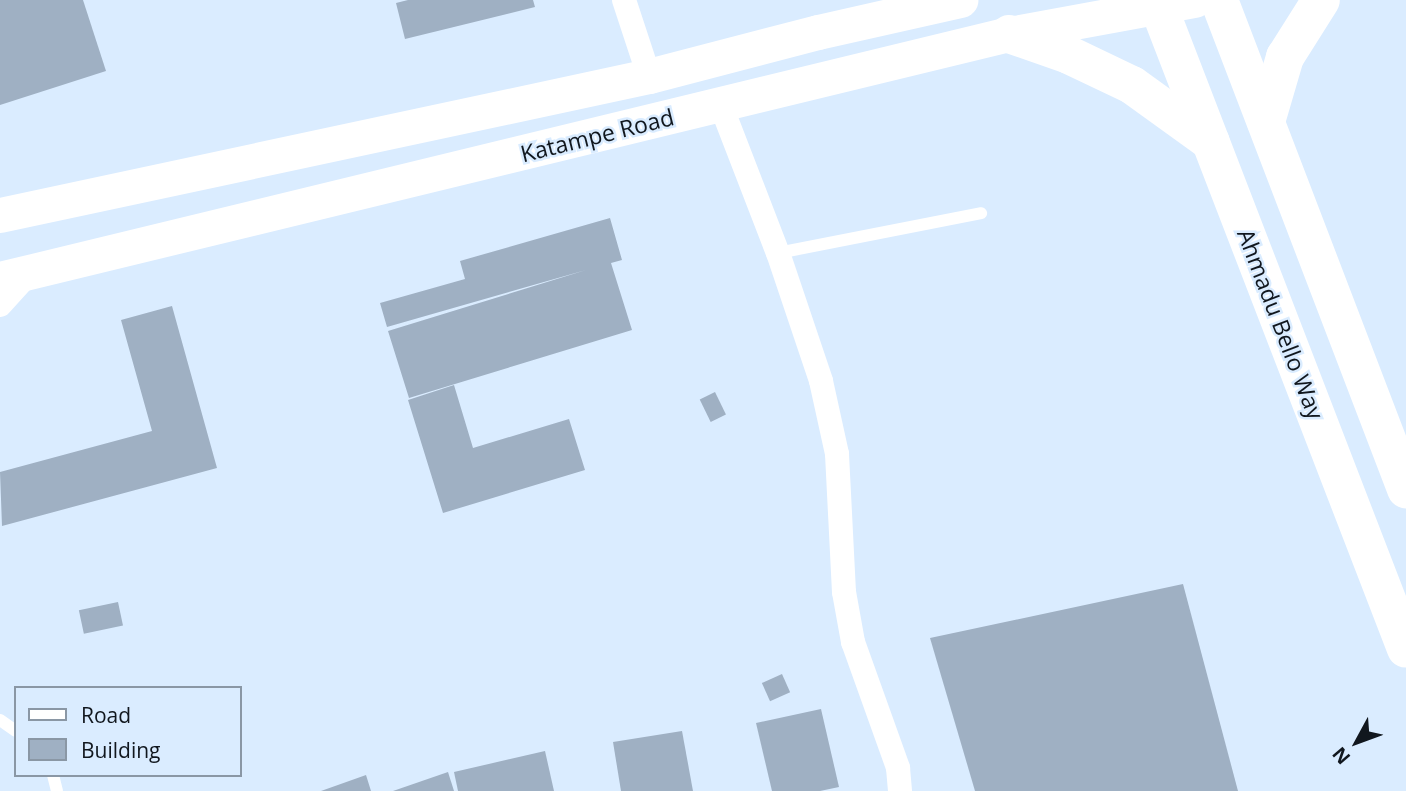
<!DOCTYPE html>
<html>
<head>
<meta charset="utf-8">
<style>
	body { margin:0 }
	#map { position:relative; width:1406px; height:791px; overflow:hidden; background:#daecff; font-family:"Open Sans",sans-serif }
	div>[style] { position:absolute }
	.building>* { inset:0; background:#9fb0c3; transform-origin:0 0 }
	.service>* { height:12px; margin:-6px; padding:0 6px; transform-origin:6px; border-radius:6px; background:#fff }
	.minor>* { height:24px; margin:-12px; padding:0 12px; transform-origin:12px; border-radius:12px; background:#fff }
	.secondary>* { height:35px; margin:-17.5px; padding:0 17.5px; transform-origin:17.5px; border-radius:17.5px; background:#fff }
	.primary>* { height:38px; margin:-19px; padding:0 19px; transform-origin:19px; border-radius:19px; background:#fff }
	span { translate:-50% -50%; white-space:nowrap; text-align:center; line-height:1.15; -webkit-text-stroke:5px #daecff; paint-order:stroke }
	.street-label { font-size:23px; color:#11171e }
	.legend { position:absolute; left:14px; top:686px; width:228px; height:91px; box-sizing:border-box; background:#daecff; border:2px solid #8a97a5; margin:0; padding:9px 12px; list-style:none; font-size:21px; color:#11171e }
	.legend li { display:flex; align-items:center; gap:14px; height:35px }
	.legend b { width:35px; border:2px solid #8a97a5 }
	.north { position:absolute; left:1322px; top:707px; width:70px; height:70px; -webkit-text-stroke:5px #daecff; paint-order:stroke; rotate:229deg; font-size:19px; font-weight:700; line-height:28px; text-align:center; color:#11171e }
	.north::after { content:''; display:block; margin:auto; width:24px; height:32px; background:#11171e; clip-path:polygon(50% 0,100% 100%,50% 72%,0 100%) }
</style>
</head>
<body>
<div id="map">
	<div class="building">
		<div style="clip-path:polygon(0 0,83px 0,106px 71px,0 105px)"></div>
		<div style="clip-path:polygon(408px 0,533px 0,535px 7px,405px 39px,396px 3px)"></div>
		<div style="clip-path:polygon(610px 218px,622px 260px,611px 263px,632px 330px,409px 398px,388px 331px,586px 270px,387px 327px,380px 303px,465px 279px,460px 261px)"></div>
		<div style="clip-path:polygon(172px 306px,217px 468px,2px 526px,0 472px,152px 431px,121px 320px)"></div>
		<div style="clip-path:polygon(454px 385px,473px 448px,569px 419px,585px 470px,443px 513px,408px 400px)"></div>
		<div style="left:715px;top:392px;width:25px;height:17px;rotate:64deg"></div>
		<div style="clip-path:polygon(1183px 584px,1238px 791px,975px 791px,930px 638px)"></div>
		<div style="left:118px;top:602px;width:24px;height:40px;rotate:78deg"></div>
		<div style="left:782px;top:674px;width:20px;height:22px;rotate:66deg"></div>
		<div style="clip-path:polygon(821px 709px,839px 787px,820px 791px,772px 791px,756px 723px)"></div>
		<div style="clip-path:polygon(682px 731px,693px 791px,621px 791px,613px 742px)"></div>
		<div style="clip-path:polygon(545px 751px,554px 791px,458px 791px,454px 772px)"></div>
		<div style="clip-path:polygon(448px 772px,454px 791px,393px 791px)"></div>
		<div style="clip-path:polygon(366px 775px,371px 791px,321px 791px)"></div>
	</div>
	<div class="service">
		<div style="left:778px;top:253px;width:207px;rotate:-11.1deg"></div>
		<div style="left:0;top:720px;width:19px;rotate:35deg"></div>
		<div style="left:53px;top:775px;width:16px;rotate:76deg"></div>
	</div>
	<div class="minor">
		<div style="left:624px;top:0;width:80px;rotate:71.8deg"></div>
		<div style="left:720px;top:103px;width:161px;rotate:68.9deg"></div>
		<div style="left:778px;top:253px;width:135px;rotate:71.4deg"></div>
		<div style="left:821px;top:381px;width:75px;rotate:77.6deg"></div>
		<div style="left:837px;top:454px;width:138px;rotate:87.1deg"></div>
		<div style="left:844px;top:592px;width:51px;rotate:79.8deg"></div>
		<div style="left:853px;top:642px;width:134px;rotate:70.3deg"></div>
		<div style="left:898px;top:768px;width:23px;rotate:85deg"></div>
		<div style="left:0;top:305px;width:42px;rotate:-47.9deg"></div>
	</div>
	<div class="secondary">
		<div style="left:0;top:215px;width:664px;rotate:-12.09deg"></div>
		<div style="left:649px;top:76px;width:175px;rotate:-14.6deg"></div>
		<div style="left:818px;top:32px;width:146px;rotate:-12.7deg"></div>
		<div style="left:0;top:279px;width:1038px;rotate:-13.65deg"></div>
		<div style="left:1009px;top:34px;width:189px;rotate:-10.4deg"></div>
	</div>
	<div class="primary">
		<div style="left:1156px;top:0;width:695px;rotate:68.93deg"></div>
		<div style="left:1219px;top:0;width:524px;rotate:69.07deg"></div>
		<div style="left:1009px;top:34px;width:64px;rotate:19.3deg"></div>
		<div style="left:1069px;top:55px;width:70px;rotate:25.5deg"></div>
		<div style="left:1132px;top:85px;width:97px;rotate:35.8deg"></div>
		<div style="left:1266px;top:122px;width:68px;rotate:-73.7deg"></div>
		<div style="left:1285px;top:57px;width:67px;rotate:-57.7deg"></div>
	</div>
	<div class="street-label">
		<span style="left:597px;top:135px;rotate:-14deg">Katampe Road</span>
		<span style="left:1281px;top:324px;rotate:69deg">Ahmadu Bello Way</span>
	</div>
	<ul class="legend">
	<li><b style="height:9px;background:#fff"></b>Road</li>
	<li><b style="height:19px;background:#9fb0c3"></b>Building</li>
	</ul>
	<div class="north">N</div>
</div>
</body>
</html>
